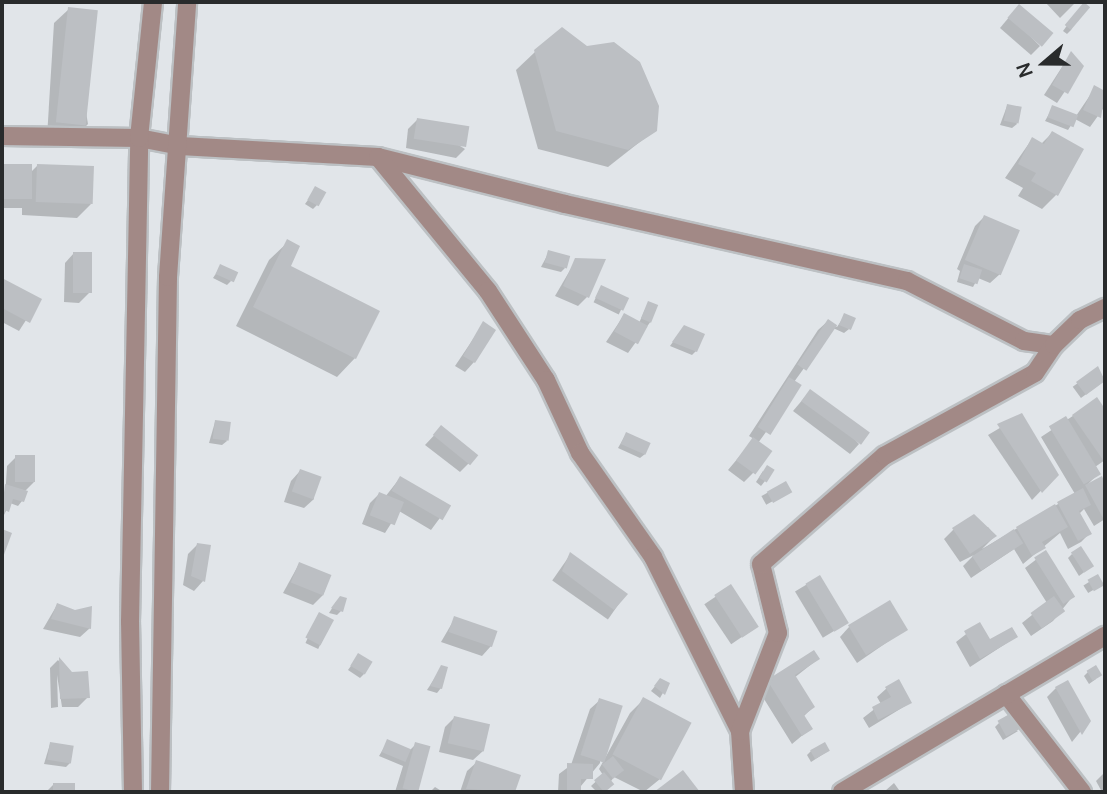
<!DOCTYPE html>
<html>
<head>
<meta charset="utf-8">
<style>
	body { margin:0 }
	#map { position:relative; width:1107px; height:794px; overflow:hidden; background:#e1e5e9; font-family:Manrope,sans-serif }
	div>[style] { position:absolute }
	.shadow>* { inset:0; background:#0003; transform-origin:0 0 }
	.building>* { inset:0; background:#bcbfc3; transform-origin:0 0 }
	.roads { filter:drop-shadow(2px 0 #bcc0c3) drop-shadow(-2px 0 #bcc0c3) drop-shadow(0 2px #bcc0c3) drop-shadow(0 -2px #bcc0c3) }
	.minor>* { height:18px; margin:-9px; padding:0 9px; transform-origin:9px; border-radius:9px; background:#a28986 }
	span { translate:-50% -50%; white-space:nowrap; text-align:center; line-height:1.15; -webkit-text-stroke:5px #e1e5e9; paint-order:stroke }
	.frame { position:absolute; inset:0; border:4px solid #292b2c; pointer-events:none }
	.north { position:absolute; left:1009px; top:28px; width:70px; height:70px; -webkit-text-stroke:5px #e1e5e9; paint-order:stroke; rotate:250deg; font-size:19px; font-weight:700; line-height:28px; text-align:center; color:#292b2c }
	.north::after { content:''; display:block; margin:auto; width:24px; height:32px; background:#292b2c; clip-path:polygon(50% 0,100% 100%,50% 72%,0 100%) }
</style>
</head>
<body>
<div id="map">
	<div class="shadow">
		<div style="clip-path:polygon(1045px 2px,1076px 2px,1060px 18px)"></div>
		<div style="clip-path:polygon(1080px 8px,1071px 30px,1067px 34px,1063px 31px)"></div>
		<div style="clip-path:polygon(69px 9px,88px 124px,74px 139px,47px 137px,54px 23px)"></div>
		<div style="clip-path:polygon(1010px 16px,1040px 46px,1031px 55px,1000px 28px)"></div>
		<div style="clip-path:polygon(586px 47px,655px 130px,608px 167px,538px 149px,516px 70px,535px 52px)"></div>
		<div style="clip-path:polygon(1071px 53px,1082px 66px,1057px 103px,1044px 95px)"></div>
		<div style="clip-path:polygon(1095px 88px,1105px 93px,1105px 106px,1090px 127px,1075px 119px,1068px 130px,1045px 121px,1053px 107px,1076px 116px)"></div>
		<div style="clip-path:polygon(1007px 106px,1017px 124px,1012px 128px,1000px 125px)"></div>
		<div style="clip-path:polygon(417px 120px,465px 149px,456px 158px,406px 148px,408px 129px)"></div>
		<div style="clip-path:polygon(1052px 133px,1082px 149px,1056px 195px,1042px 209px,1018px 196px,1023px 188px,1005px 178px,1032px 139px,1041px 144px)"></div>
		<div style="clip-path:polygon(2px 165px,30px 166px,30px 173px,38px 165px,91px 204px,77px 218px,22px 215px,22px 208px,2px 208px)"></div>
		<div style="clip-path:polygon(316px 189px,317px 205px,313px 209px,305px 204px)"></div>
		<div style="clip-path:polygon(984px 217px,1000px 274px,990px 283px,978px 278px,973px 287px,957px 282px,960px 271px,957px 269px,975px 226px)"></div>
		<div style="clip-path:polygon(288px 242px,288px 267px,355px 358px,337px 377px,236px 326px,269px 260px)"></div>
		<div style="clip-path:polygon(549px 252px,565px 268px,561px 272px,541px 267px)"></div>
		<div style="clip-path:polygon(74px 253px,89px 293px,79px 303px,64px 302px,65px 263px)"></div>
		<div style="clip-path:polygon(576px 260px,587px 297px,578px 306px,555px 296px)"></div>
		<div style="clip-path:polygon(221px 266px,231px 281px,227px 285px,213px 278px)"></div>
		<div style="clip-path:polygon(2px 280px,39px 300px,19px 331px,2px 322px)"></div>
		<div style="left:601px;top:287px;width:28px;height:17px;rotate:26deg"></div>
		<div style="clip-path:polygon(648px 303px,651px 321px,628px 353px,606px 342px,624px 315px,639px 323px)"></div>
		<div style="clip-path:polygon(845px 315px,849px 329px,844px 333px,833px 328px,794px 382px,799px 386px,758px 443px,753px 473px,744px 482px,728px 470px,754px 439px,749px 436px,818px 330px,828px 321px,837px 327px)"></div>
		<div style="clip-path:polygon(484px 323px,474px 362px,465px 372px,455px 366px)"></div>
		<div style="clip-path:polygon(680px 332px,696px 351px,692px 355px,670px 346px)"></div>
		<div style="left:1097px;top:369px;width:14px;height:30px;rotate:54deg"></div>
		<div style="clip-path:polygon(810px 391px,859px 444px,850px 454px,793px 411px)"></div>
		<div style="clip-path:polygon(1097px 400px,1105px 412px,1105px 460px,1095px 467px,1098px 474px,1086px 486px,1101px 479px,1105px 487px,1105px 519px,1094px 526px,1084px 509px,1079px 514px,1090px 533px,1081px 542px,1068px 549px,1060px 533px,1023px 564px,1014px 549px,971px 578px,963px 566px,974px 555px,960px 562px,944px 539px,953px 530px,988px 527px,995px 536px,982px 549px,1075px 494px,1041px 437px)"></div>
		<div style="clip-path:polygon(1022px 415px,1056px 475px,1032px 500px,988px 435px)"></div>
		<div style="clip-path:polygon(215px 422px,227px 441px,222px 445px,209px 443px)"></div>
		<div style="clip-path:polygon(441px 428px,469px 463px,460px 472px,425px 445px)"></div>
		<div style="clip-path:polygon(626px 434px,645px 454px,640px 458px,618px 448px)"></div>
		<div style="clip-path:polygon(16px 457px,34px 482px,24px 492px,22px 501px,18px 506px,10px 503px,4px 515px,7px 466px)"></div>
		<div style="clip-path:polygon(300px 471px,314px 499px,304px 508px,284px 502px,291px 481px)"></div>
		<div style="clip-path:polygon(763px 471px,765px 481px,761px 486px,756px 482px)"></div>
		<div style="clip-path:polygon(400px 478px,448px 507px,431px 530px,399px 511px,385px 533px,362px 524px,370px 503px,379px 494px,385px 497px)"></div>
		<div style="left:785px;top:483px;width:10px;height:27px;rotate:61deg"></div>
		<div style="clip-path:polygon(198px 544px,209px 547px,203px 581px,194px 591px,183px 585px,188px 554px)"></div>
		<div style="clip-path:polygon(1046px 552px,1073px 596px,1053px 621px,1031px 636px,1022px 623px,1047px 603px,1025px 568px)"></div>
		<div style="clip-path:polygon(1072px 554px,1087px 570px,1079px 576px,1068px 558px)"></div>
		<div style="left:570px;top:555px;width:68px;height:31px;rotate:35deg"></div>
		<div style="clip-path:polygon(299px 564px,330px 576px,323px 595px,313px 605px,283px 593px)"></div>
		<div style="left:819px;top:577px;width:54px;height:28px;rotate:59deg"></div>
		<div style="left:1097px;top:577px;width:9px;height:16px;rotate:58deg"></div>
		<div style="left:730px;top:587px;width:48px;height:31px;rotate:56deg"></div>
		<div style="clip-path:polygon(336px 602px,341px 611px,337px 615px,329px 613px)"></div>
		<div style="clip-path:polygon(57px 605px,90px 628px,80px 637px,43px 629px)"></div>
		<div style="left:319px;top:614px;width:14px;height:32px;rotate:25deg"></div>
		<div style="clip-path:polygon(455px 618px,491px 646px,482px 656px,441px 642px)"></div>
		<div style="clip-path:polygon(979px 624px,989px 642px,1016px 637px,970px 667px,956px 642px)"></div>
		<div style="clip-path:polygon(849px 627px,906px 629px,857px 663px,840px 637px)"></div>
		<div style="clip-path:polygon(358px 656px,364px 674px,360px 678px,348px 670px)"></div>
		<div style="clip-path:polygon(818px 659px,794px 678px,813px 707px,803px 717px,810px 729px,792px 744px,759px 691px,768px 682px)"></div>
		<div style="clip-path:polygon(58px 660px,88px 697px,78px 707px,62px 707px,57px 675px,58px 707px,51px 708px,50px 668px)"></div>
		<div style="clip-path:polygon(442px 667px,441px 688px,437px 693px,427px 690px)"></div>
		<div style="clip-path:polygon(1088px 672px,1096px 679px,1089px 684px,1084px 676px)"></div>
		<div style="clip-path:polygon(668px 684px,660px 698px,651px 691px,656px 685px)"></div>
		<div style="clip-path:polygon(887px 688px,910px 703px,869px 728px,863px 718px,881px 704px,877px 697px)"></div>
		<div style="clip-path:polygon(1056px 688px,1089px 721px,1072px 742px,1047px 697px)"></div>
		<div style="clip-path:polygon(644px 699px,660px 779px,644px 792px,614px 777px,603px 792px,597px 792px,591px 786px,603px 775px,599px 769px,630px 713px)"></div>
		<div style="clip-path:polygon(600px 700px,600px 763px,576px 792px,558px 792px,559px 774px,571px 765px,590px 709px)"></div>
		<div style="clip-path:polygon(454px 718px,483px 751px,473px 760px,439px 752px,445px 727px)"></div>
		<div style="clip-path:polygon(999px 723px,1018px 731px,1003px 740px,995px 727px)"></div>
		<div style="clip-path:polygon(388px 741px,409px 751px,416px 744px,428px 748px,414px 792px,395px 792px,403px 766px,379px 756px)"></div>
		<div style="clip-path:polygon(50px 744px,70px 763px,66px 767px,44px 764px)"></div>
		<div style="clip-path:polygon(811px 751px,828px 751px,811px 762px,807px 755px)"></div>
		<div style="clip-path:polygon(477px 762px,519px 776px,514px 792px,460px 792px,467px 771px)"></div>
		<div style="clip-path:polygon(1105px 772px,1105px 792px,1102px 792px,1096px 781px)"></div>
		<div style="clip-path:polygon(894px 783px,899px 790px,886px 792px,885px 791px)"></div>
		<div style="clip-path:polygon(54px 784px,73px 784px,73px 792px,46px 792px)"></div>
		<div style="clip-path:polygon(435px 787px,443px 792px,430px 792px)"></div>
	</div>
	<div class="building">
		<div style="left:1084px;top:2px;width:8px;height:30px;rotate:40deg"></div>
		<div style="left:1019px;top:4px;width:45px;height:18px;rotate:40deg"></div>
		<div style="left:68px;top:7px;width:30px;height:116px;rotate:6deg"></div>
		<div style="clip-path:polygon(562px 27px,587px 46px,614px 42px,640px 62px,659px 106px,657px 131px,628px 150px,556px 131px,534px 50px)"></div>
		<div style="clip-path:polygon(1071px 51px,1084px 66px,1068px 94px,1052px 85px)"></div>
		<div style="clip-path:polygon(1094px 85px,1105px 91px,1101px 118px,1083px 110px)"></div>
		<div style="left:1007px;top:104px;width:15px;height:17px;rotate:11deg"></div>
		<div style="left:1052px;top:105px;width:28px;height:13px;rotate:21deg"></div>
		<div style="left:417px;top:118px;width:53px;height:21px;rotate:9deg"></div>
		<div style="clip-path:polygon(1052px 131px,1084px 149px,1058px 196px,1031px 181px,1036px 173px,1018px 164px,1032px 137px,1044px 144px)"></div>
		<div style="left:2px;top:164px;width:30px;height:35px"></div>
		<div style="left:37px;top:164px;width:57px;height:38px;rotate:2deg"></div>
		<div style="left:315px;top:186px;width:13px;height:16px;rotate:29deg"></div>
		<div style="left:984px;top:215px;width:39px;height:49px;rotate:23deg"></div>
		<div style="clip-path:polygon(287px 239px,300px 246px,291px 266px,380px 311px,356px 359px,253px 307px)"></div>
		<div style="left:548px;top:250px;width:23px;height:13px;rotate:15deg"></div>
		<div style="left:73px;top:252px;width:19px;height:41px"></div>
		<div style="clip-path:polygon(575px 258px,606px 259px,589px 298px,563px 286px)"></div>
		<div style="left:220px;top:264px;width:20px;height:11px;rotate:24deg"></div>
		<div style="left:964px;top:264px;width:19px;height:15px;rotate:18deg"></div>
		<div style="clip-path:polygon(2px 278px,42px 299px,30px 323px,2px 308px)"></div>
		<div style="left:601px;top:285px;width:31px;height:14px;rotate:25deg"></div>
		<div style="left:648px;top:301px;width:11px;height:19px;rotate:22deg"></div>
		<div style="left:624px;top:313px;width:27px;height:21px;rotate:28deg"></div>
		<div style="left:844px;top:313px;width:13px;height:13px;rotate:23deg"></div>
		<div style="left:828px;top:319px;width:11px;height:55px;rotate:34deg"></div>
		<div style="clip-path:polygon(483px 321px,496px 330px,475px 363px,463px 356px)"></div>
		<div style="clip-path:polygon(684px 325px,705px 334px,697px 352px,672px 342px)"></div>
		<div style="clip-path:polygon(1098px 366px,1105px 381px,1086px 395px,1076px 382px)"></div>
		<div style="left:789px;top:377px;width:15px;height:59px;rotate:32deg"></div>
		<div style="left:810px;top:389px;width:74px;height:15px;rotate:36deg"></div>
		<div style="clip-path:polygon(1097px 397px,1105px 409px,1103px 460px,1072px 415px)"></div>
		<div style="clip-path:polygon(1022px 413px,1059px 475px,1042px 493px,997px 424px)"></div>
		<div style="left:1066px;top:416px;width:68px;height:20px;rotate:59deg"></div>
		<div style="left:215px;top:420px;width:16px;height:19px;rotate:7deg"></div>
		<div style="left:441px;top:425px;width:48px;height:13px;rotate:39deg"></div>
		<div style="left:626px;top:432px;width:27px;height:13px;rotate:24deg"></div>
		<div style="left:753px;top:437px;width:24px;height:29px;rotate:36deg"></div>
		<div style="left:15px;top:455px;width:20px;height:27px"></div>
		<div style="left:767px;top:465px;width:9px;height:15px;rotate:32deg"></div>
		<div style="left:300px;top:469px;width:23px;height:24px;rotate:20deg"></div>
		<div style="left:400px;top:476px;width:59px;height:17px;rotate:30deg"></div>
		<div style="clip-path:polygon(1102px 476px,1105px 483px,1103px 518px,1085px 485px)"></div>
		<div style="left:786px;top:481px;width:13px;height:22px;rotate:61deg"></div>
		<div style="clip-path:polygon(5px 484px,28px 491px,24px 502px,13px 499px,9px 512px,2px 509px)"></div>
		<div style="clip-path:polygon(1083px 488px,1091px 505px,1079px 511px,1092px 534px,1078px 541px,1057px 502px)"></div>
		<div style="left:379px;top:492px;width:27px;height:25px;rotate:22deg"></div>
		<div style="clip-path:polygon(1055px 504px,1068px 527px,1042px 542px,1046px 548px,1032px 556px,1016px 527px)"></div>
		<div style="clip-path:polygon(974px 514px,997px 536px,970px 554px,952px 528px)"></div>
		<div style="clip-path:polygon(2px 529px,12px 533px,2px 560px)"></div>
		<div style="left:1014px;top:529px;width:17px;height:50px;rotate:57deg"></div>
		<div style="clip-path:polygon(197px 543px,211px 545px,205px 582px,191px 576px)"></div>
		<div style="left:1081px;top:546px;width:24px;height:12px;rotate:57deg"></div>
		<div style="left:1046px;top:550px;width:55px;height:14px;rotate:58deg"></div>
		<div style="clip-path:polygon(570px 552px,628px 594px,614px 610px,562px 571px)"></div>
		<div style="left:299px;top:562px;width:35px;height:22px;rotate:22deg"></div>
		<div style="left:1098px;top:574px;width:13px;height:12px;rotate:61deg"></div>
		<div style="left:820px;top:575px;width:56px;height:17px;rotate:59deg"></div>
		<div style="left:731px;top:584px;width:51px;height:20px;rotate:57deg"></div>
		<div style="clip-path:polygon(340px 596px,347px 598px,343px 612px,331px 608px)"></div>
		<div style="left:1054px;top:596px;width:19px;height:29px;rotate:54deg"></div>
		<div style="left:890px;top:600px;width:35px;height:49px;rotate:59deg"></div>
		<div style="clip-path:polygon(57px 603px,75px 610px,92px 606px,91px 629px,51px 619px)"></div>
		<div style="left:319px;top:612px;width:17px;height:29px;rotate:28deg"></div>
		<div style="left:454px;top:616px;width:46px;height:17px;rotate:19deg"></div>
		<div style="clip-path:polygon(980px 622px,990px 639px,1012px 627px,1018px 637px,980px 659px,964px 631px)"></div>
		<div style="clip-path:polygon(814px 650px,820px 659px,795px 675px,815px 707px,804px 715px,813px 729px,802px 736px,767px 680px)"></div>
		<div style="left:358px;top:653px;width:17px;height:15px;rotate:31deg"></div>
		<div style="clip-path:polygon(59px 657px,72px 672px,88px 671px,90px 698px,60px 699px)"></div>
		<div style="clip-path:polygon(441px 665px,448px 667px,442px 689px,430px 686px)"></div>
		<div style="left:1096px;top:665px;width:12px;height:11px;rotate:59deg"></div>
		<div style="clip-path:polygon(660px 678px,670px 683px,665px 695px,654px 686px)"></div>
		<div style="clip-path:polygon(899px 679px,912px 703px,878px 720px,872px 707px,891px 697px,885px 687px)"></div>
		<div style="clip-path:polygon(1068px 680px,1091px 721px,1082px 735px,1055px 687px)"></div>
		<div style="left:643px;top:697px;width:55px;height:65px;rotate:28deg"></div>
		<div style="left:599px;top:698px;width:25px;height:60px;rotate:18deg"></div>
		<div style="left:1015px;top:711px;width:18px;height:20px;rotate:61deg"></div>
		<div style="left:454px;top:716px;width:37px;height:28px;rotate:13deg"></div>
		<div style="left:387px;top:739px;width:26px;height:14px;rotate:23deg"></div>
		<div style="left:50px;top:742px;width:24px;height:18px;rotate:9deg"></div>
		<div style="left:415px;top:742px;width:16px;height:48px;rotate:15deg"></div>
		<div style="left:825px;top:742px;width:10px;height:17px;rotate:61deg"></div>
		<div style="left:613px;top:756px;width:18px;height:14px;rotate:52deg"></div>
		<div style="clip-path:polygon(476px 760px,521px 775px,515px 792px,466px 789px)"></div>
		<div style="clip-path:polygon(567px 763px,593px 764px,593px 779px,581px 779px,581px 790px,567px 790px)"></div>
		<div style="clip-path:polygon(683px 770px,700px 792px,654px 792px)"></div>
		<div style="left:604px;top:772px;width:16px;height:13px;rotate:50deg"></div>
		<div style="left:53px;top:783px;width:22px;height:9px"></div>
	</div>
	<div class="roads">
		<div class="minor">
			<div style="left:2px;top:136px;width:137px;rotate:0.8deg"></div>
			<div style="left:139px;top:138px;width:42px;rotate:11deg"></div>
			<div style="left:180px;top:146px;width:198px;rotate:3.2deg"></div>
			<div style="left:378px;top:157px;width:193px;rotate:14.1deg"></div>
			<div style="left:565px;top:204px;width:351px;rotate:12.7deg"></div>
			<div style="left:907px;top:281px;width:131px;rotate:27.1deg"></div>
			<div style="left:1024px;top:341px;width:30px;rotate:8deg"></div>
			<div style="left:378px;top:157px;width:173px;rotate:50.6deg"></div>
			<div style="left:488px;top:291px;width:106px;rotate:56.9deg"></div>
			<div style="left:546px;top:380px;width:81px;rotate:65deg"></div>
			<div style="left:580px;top:453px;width:127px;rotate:54.9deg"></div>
			<div style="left:653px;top:557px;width:195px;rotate:63.4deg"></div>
			<div style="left:740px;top:731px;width:61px;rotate:86.2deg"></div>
			<div style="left:1006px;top:694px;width:124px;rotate:52.2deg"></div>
			<div style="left:740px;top:731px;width:105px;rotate:-68.8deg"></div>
			<div style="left:778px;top:633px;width:71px;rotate:-103.8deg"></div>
			<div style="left:761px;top:564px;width:164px;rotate:-41.3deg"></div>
			<div style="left:884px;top:456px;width:172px;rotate:-28.8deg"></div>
			<div style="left:1035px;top:373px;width:34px;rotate:-56deg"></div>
			<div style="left:1054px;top:345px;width:36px;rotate:-44deg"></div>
			<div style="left:1080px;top:320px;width:28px;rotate:-26deg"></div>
			<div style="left:133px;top:792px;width:170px;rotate:-91deg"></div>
			<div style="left:130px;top:622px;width:484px;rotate:-88.9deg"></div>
			<div style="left:139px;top:138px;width:137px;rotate:-84.1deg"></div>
			<div style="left:160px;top:792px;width:515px;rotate:-89.11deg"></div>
			<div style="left:168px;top:277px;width:276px;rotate:-86deg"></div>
			<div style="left:842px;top:792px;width:306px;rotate:-30.7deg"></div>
		</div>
	</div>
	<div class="frame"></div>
	<div class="north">N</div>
</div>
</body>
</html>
